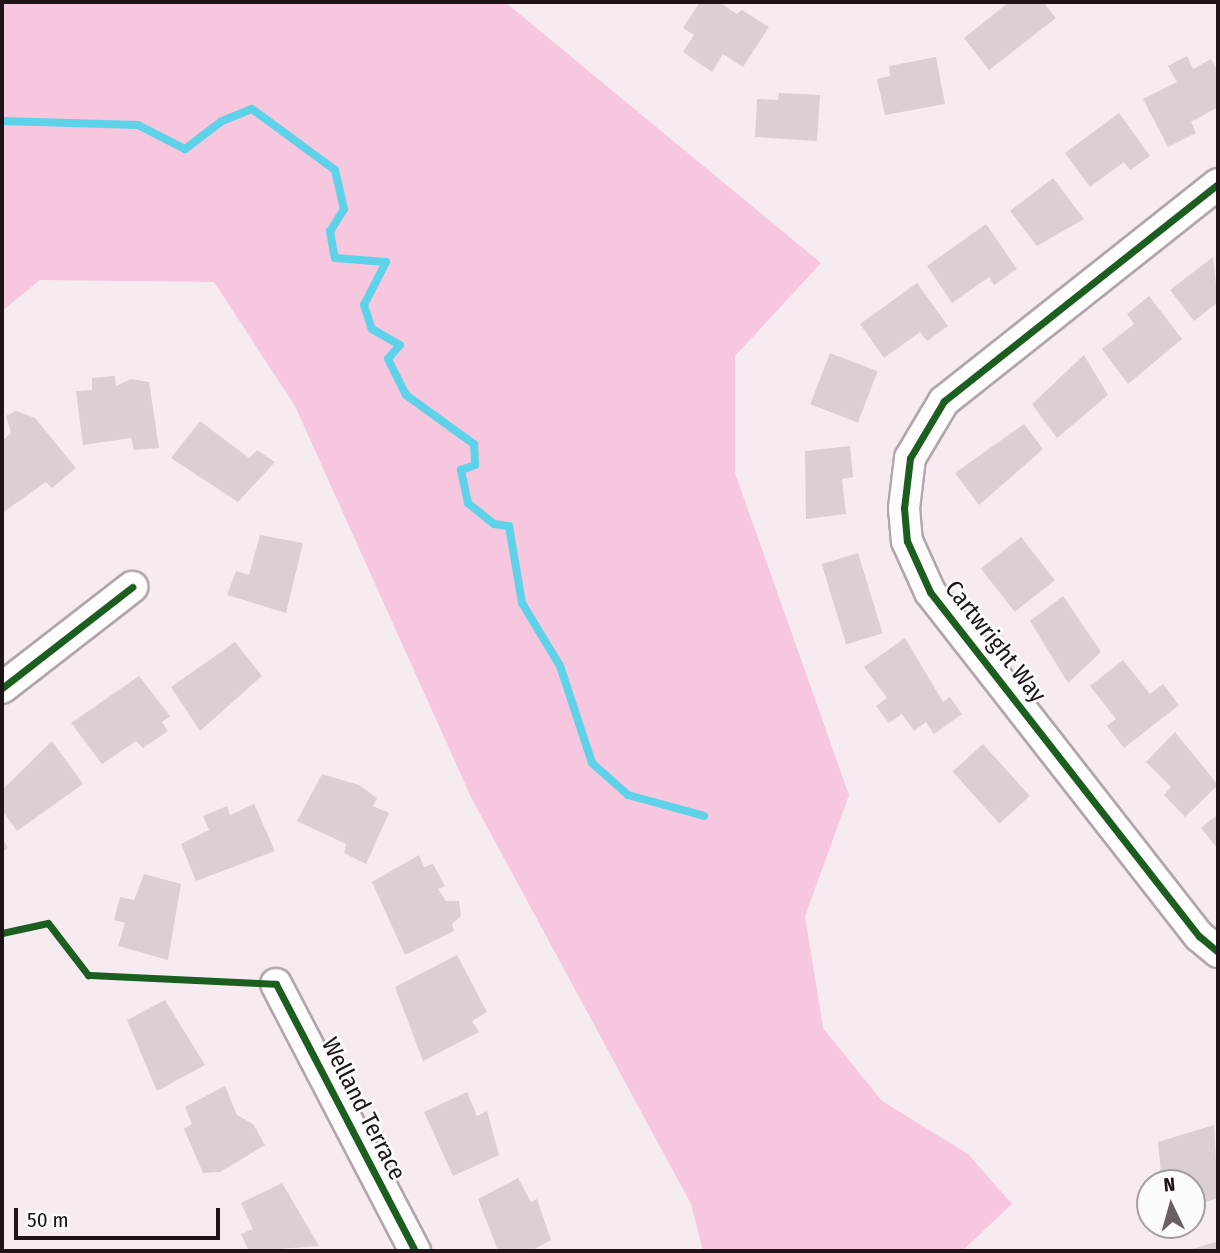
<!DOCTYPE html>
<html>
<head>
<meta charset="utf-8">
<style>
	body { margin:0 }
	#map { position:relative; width:1220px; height:1253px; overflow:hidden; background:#f6ebf1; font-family:"Fira Sans Condensed",sans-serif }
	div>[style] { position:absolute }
	.green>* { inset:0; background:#f6c7de }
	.stream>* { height:8px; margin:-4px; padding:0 4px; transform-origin:4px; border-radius:4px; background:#5ed2e8 }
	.building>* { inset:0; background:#dacfd4; transform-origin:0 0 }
	.roads { filter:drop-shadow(2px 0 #b0a6ab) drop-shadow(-2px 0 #b0a6ab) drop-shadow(0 2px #b0a6ab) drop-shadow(0 -2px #b0a6ab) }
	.minor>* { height:30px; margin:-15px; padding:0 15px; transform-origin:15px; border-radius:15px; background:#fefcfd }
	.cycleway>* { height:7px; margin:-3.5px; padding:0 3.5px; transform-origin:3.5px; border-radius:3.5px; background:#1b5e20 }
	span { translate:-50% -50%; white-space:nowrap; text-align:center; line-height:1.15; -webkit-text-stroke:5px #fbfbfb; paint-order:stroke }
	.street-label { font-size:24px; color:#1e1318 }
	.frame { position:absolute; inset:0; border:4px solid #1e1318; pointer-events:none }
	.north { position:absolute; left:1136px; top:1169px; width:70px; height:70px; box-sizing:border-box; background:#fbfbfb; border:2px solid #a39ea0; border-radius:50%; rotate:355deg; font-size:19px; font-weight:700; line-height:28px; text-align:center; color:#1e1318 }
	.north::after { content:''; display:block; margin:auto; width:24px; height:32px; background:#6a5f64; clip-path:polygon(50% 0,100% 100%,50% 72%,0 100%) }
	.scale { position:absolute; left:14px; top:1208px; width:206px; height:32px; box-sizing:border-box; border:4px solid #1e1318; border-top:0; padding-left:9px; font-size:21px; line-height:24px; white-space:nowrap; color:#1e1318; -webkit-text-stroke:5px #fbfbfb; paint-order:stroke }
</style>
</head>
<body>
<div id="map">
	<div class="green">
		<div style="clip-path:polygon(2px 2px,505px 2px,821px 263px,735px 356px,735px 473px,849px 795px,805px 916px,823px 1028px,882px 1101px,968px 1154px,1012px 1204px,962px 1251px,703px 1251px,691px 1204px,471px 797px,295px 406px,214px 282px,40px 280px,2px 311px)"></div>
	</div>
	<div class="stream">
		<div style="left:2px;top:121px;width:136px;rotate:1.7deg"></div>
		<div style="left:138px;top:125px;width:53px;rotate:27.1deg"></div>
		<div style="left:185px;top:149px;width:46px;rotate:-37.1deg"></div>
		<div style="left:222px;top:121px;width:32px;rotate:-22deg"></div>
		<div style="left:252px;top:109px;width:103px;rotate:36.3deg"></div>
		<div style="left:335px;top:170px;width:40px;rotate:77deg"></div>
		<div style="left:344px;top:209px;width:26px;rotate:122deg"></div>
		<div style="left:330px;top:231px;width:27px;rotate:80deg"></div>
		<div style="left:335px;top:258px;width:51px;rotate:4.5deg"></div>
		<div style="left:386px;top:262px;width:48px;rotate:117.1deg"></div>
		<div style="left:364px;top:305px;width:25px;rotate:72deg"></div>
		<div style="left:372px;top:329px;width:32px;rotate:30deg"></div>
		<div style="left:400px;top:345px;width:18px;rotate:131deg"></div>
		<div style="left:388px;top:359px;width:40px;rotate:63.4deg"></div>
		<div style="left:406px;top:395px;width:84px;rotate:35.8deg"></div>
		<div style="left:474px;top:444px;width:21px;rotate:87deg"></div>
		<div style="left:475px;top:465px;width:15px;rotate:160deg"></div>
		<div style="left:461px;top:470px;width:34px;rotate:78deg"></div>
		<div style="left:468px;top:503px;width:33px;rotate:39deg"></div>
		<div style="left:494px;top:524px;width:15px;rotate:8deg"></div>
		<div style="left:509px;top:526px;width:78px;rotate:80.4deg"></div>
		<div style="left:522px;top:603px;width:74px;rotate:58.9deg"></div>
		<div style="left:560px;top:666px;width:102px;rotate:71.7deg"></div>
		<div style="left:592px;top:763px;width:48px;rotate:41.6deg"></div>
		<div style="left:628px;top:795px;width:79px;rotate:15.4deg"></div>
	</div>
	<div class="building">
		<div style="clip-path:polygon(700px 2px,719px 2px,737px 14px,742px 10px,769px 27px,743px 67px,723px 54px,712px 72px,683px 52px,694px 35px,683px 28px)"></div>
		<div style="clip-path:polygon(1009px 2px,1043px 2px,1056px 18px,989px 70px,964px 38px)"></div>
		<div style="clip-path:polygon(1187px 56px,1193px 69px,1211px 59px,1218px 72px,1218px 107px,1191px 122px,1196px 133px,1168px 147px,1143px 99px,1177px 82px,1168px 66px)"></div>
		<div style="clip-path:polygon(936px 57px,945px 104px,885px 115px,877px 79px,890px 76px,889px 66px)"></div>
		<div style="clip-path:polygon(779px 93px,820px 95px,817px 141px,755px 137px,757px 99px,778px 100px)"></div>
		<div style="clip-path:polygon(1119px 113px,1150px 156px,1130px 170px,1124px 162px,1090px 187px,1065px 153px)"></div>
		<div style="clip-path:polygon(1053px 178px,1084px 219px,1037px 246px,1010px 211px)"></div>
		<div style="clip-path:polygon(986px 224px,1017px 269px,994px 285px,989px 277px,952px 303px,927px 266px)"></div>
		<div style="clip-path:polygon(1213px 257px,1218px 302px,1194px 321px,1170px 290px)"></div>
		<div style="clip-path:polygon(917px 283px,948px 326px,927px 341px,920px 332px,884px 358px,860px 324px)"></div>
		<div style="clip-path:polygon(1149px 296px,1182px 339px,1128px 384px,1102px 349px,1134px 324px,1127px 314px)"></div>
		<div style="left:830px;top:353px;width:51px;height:55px;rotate:21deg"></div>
		<div style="clip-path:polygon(1084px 355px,1108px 395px,1057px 438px,1032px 404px)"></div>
		<div style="clip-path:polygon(115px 376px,116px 386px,131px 379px,149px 382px,159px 448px,134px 450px,131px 438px,83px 445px,76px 391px,92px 390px,92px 378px)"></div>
		<div style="clip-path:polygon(16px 411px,35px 418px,76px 468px,52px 488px,46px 482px,2px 513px,2px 441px,11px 433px,6px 416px)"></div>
		<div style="clip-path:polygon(200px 421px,249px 458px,257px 450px,275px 462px,238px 502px,171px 458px)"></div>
		<div style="clip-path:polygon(1024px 424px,1043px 449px,979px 505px,955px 473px)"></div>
		<div style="clip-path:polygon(850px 446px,853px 477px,842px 479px,846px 514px,806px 519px,805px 451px)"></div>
		<div style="clip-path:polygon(260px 535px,303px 543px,286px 613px,227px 595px,236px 571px,249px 575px)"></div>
		<div style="left:1021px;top:537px;width:55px;height:51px;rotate:52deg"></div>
		<div style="left:858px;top:553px;width:84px;height:38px;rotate:73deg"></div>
		<div style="clip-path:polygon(1063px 596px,1101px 652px,1068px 683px,1030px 621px)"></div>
		<div style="clip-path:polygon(905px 638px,943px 702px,950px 697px,962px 714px,934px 734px,926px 722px,914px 731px,902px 714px,889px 723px,876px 706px,887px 698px,864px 667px)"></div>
		<div style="clip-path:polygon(235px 642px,262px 676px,200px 731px,171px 687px)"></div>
		<div style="clip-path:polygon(1123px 660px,1150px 694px,1163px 684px,1179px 705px,1124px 748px,1107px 726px,1116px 719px,1090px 686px)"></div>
		<div style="clip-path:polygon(139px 676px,170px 716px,162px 722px,168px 731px,143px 748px,136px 741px,102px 764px,71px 723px)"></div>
		<div style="clip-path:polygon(1175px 732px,1218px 785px,1185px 817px,1164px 795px,1171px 787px,1146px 762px)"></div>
		<div style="clip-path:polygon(52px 741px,83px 784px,17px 831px,2px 810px,2px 790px)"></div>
		<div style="left:983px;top:744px;width:70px;height:41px;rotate:48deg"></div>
		<div style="clip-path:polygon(322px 774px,359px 785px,377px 798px,373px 806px,389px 813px,366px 864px,344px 853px,346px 844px,297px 821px)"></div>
		<div style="clip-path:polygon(254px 804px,275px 851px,196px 881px,181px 844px,209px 830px,203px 816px,227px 806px,230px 815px)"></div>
		<div style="clip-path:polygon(1218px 814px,1218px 849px,1201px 828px)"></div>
		<div style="clip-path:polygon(2px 838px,8px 848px,2px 852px)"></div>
		<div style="clip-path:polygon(419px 855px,424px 867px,433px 864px,445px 886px,438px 889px,446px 901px,459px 901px,461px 916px,452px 924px,454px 931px,405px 955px,372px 882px)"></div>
		<div style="clip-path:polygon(144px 874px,181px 884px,168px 960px,118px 946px,125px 923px,114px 920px,120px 897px,134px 900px)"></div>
		<div style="clip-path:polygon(457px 955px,487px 1012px,472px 1021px,479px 1032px,423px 1061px,395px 987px)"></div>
		<div style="clip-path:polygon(165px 1000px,205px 1065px,157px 1091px,127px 1020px)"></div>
		<div style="clip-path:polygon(225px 1086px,237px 1115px,253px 1124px,265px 1145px,220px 1172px,203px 1173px,184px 1129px,192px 1124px,185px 1107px)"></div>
		<div style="clip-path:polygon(467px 1092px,477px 1116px,487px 1111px,499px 1155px,453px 1176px,424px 1112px)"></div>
		<div style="clip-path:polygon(1214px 1125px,1218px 1198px,1192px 1206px,1192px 1183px,1162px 1183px,1158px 1142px)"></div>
		<div style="clip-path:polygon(518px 1178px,531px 1202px,537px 1199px,551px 1240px,531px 1251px,498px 1251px,478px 1199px)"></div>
		<div style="clip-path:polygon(282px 1183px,319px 1246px,249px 1251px,241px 1234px,253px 1229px,241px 1203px)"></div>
		<div style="clip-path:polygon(1218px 1241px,1218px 1251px,1186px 1251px)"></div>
	</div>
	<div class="roads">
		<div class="minor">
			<div style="left:1218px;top:184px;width:350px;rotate:141.6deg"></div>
			<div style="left:944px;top:401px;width:66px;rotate:120.8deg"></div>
			<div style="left:910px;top:458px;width:50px;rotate:96.8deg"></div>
			<div style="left:904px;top:508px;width:33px;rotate:85deg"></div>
			<div style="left:907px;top:541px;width:56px;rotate:65.7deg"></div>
			<div style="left:930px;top:592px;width:437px;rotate:52deg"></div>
			<div style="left:1199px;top:936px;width:25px;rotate:40deg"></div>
			<div style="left:2px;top:688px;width:165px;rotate:-37.8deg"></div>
			<div style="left:276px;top:984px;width:301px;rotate:62.5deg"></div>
		</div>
	</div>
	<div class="cycleway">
		<div style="left:1218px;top:184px;width:350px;rotate:141.6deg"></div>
		<div style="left:944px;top:401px;width:66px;rotate:120.8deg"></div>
		<div style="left:910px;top:458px;width:50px;rotate:96.8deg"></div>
		<div style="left:904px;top:508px;width:33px;rotate:85deg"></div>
		<div style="left:907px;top:541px;width:56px;rotate:65.7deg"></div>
		<div style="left:930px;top:592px;width:437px;rotate:52deg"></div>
		<div style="left:1199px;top:936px;width:25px;rotate:40deg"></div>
		<div style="left:2px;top:688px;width:165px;rotate:-37.8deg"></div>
		<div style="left:2px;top:933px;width:47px;rotate:-12.3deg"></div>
		<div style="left:48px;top:923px;width:66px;rotate:52.4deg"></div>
		<div style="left:88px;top:975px;width:188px;rotate:2.7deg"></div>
		<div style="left:276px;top:984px;width:301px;rotate:62.5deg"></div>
	</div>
	<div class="street-label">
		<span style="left:995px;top:642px;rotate:52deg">Cartwright Way</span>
		<span style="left:363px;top:1109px;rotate:63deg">Welland Terrace</span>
	</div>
	<div class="frame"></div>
	<div class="north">N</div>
	<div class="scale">50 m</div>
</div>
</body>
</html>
